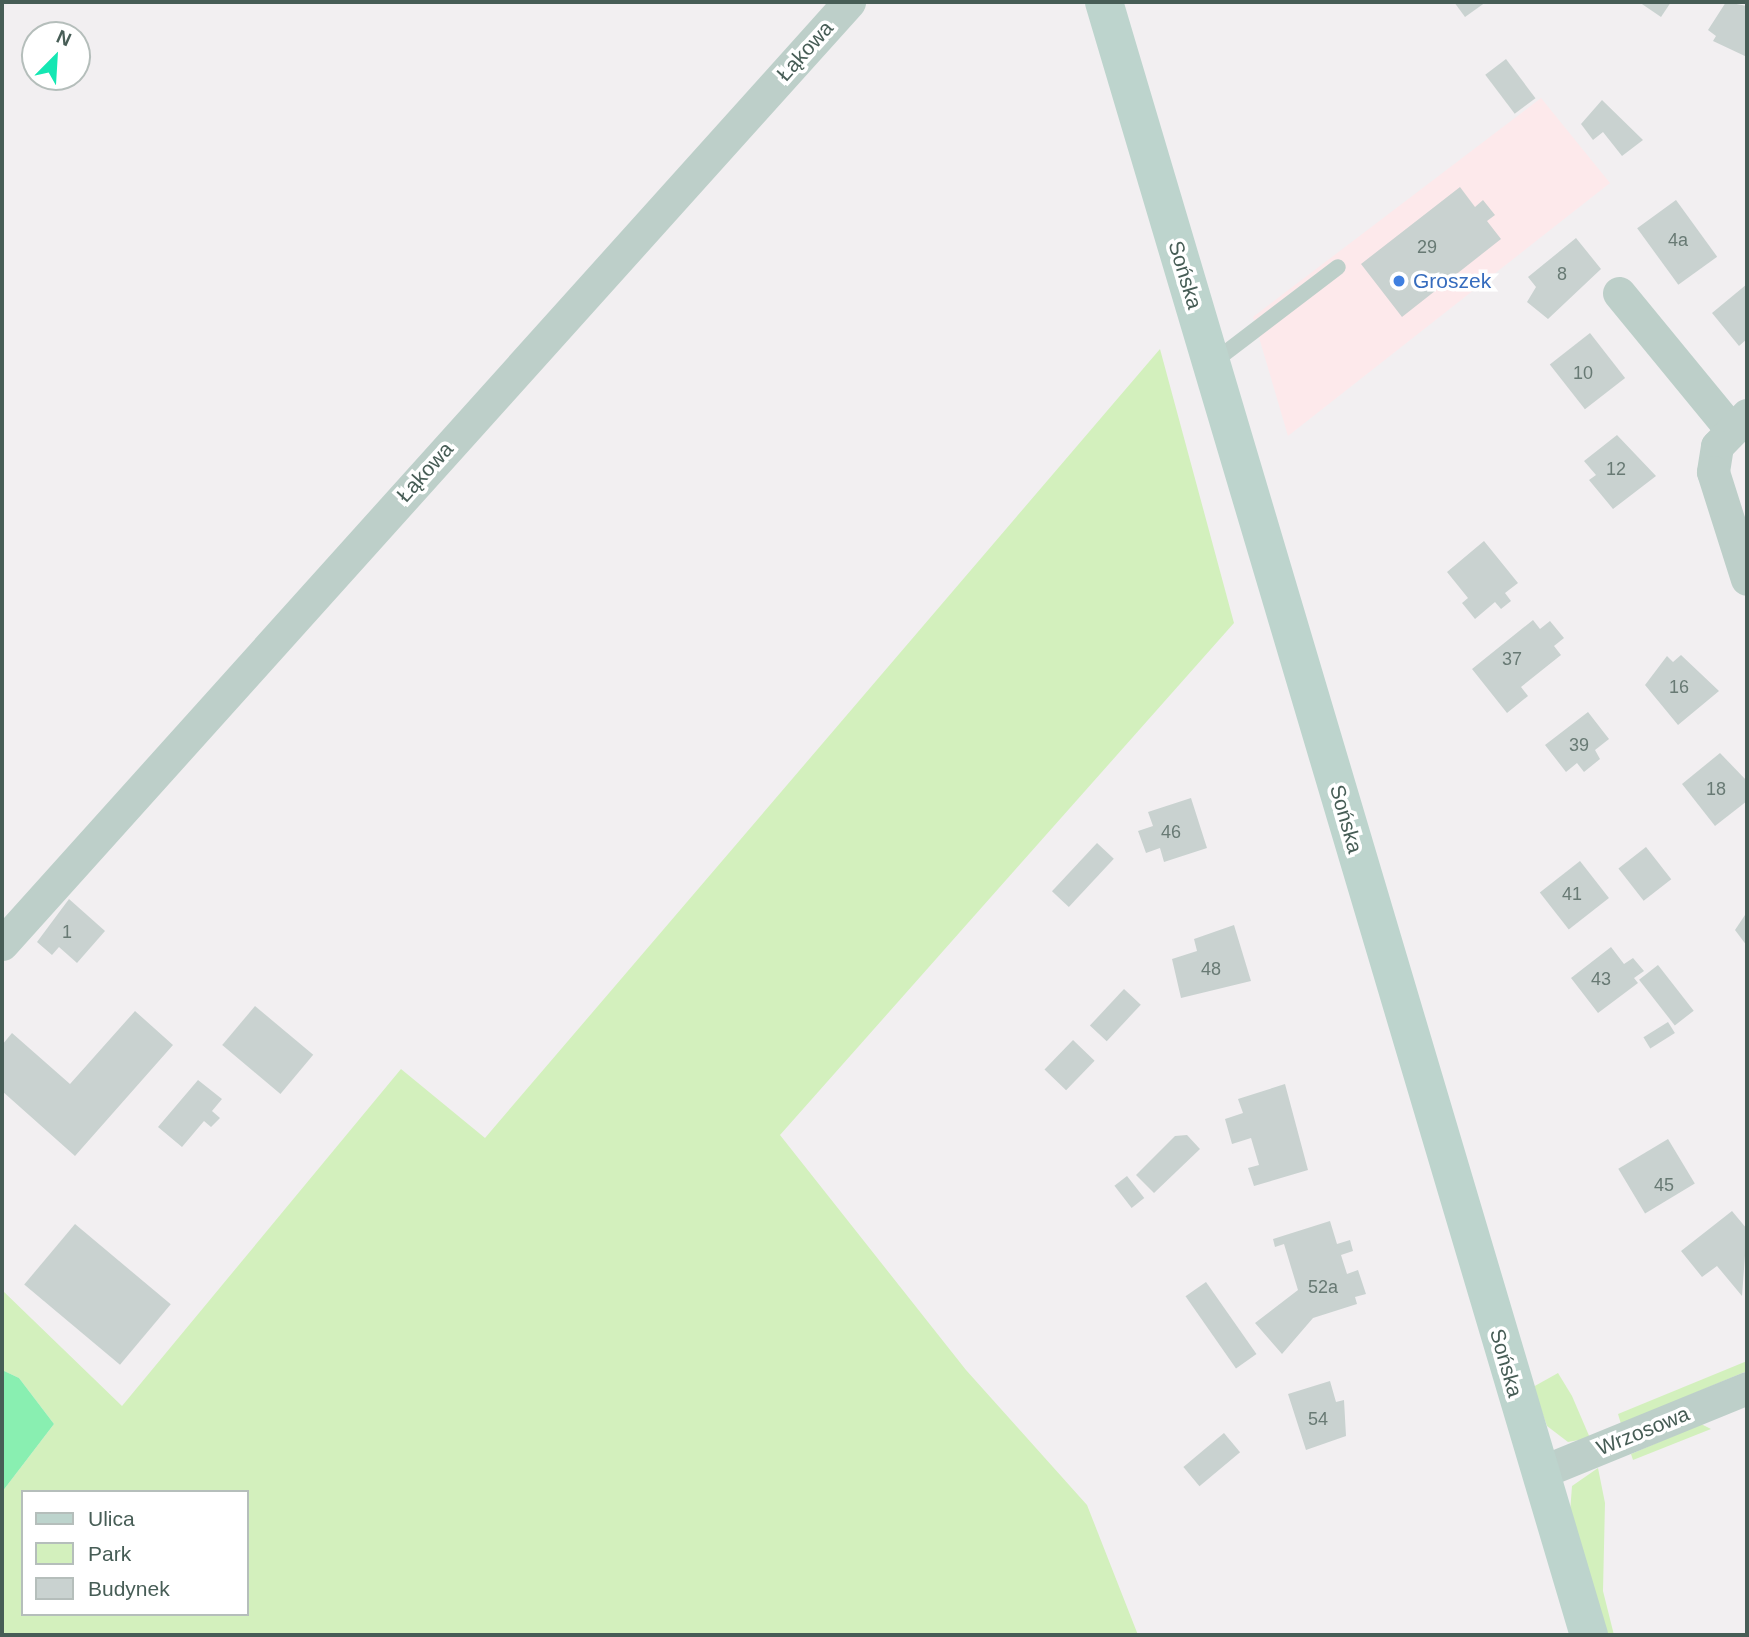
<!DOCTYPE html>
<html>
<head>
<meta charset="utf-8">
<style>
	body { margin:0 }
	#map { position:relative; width:1749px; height:1637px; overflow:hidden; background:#f2eff1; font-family:Helvetica,sans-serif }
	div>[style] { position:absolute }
	.commercial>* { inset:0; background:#fde9eb }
	.green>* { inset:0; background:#d3f0bd }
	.water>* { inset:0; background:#89efb1 }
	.building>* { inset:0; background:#c9d2d0; transform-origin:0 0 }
	.lane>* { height:16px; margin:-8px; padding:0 8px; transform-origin:8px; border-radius:8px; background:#bdcfc9 }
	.street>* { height:33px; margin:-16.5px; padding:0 16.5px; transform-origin:16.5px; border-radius:16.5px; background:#bdcfc9 }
	.secondary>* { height:38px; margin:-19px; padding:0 19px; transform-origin:19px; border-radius:19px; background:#bdd4cd }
	.dots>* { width:19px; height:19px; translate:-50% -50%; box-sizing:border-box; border:4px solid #fff; border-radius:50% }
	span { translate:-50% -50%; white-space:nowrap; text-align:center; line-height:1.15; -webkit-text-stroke:7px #fff; paint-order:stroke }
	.number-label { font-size:18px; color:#687a74 }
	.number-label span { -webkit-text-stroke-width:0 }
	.street-label { font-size:21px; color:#475d56 }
	.shop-label { font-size:21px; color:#366cbe }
	.left { translate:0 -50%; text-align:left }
	.frame { position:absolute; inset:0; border:4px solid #475d56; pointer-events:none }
	.legend { position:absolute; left:21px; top:1490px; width:228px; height:126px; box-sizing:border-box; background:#fff; border:2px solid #b5bebb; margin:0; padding:9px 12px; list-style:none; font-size:21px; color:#475d56 }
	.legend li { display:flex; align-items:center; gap:14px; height:35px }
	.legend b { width:35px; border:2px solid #b5bebb }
	.north { position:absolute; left:21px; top:21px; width:70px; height:70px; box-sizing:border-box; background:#fff; border:2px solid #b5bebb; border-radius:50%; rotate:24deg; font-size:19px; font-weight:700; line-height:28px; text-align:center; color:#475d56 }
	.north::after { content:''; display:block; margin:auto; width:24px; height:32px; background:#14e7b3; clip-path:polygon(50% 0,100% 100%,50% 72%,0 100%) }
</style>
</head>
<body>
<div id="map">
	<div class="commercial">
		<div style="clip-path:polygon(1541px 98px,1610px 183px,1288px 436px,1253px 317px)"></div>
	</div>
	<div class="green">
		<div style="clip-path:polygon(evenodd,1160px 349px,1234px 623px,780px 1135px,966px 1370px,1087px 1505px,1138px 1635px,2px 1635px,2px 1492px,54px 1424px,19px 1378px,2px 1370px,2px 1290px,122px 1406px,401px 1069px,485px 1138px,1160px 349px,23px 1492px,247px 1492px,247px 1614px,23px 1614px,23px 1492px)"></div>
		<div style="clip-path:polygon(1747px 1361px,1747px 1371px,1621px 1424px,1618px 1414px)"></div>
		<div style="clip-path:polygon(1558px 1373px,1572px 1396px,1590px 1438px,1568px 1442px,1547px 1426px,1533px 1387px)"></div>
		<div style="clip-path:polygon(1701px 1424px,1711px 1429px,1633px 1460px,1631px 1454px)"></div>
		<div style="clip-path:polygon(1598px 1468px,1605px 1503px,1603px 1591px,1614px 1635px,1606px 1635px,1570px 1513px,1572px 1486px)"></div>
	</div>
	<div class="water">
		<div style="clip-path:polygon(2px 1370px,19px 1378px,54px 1424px,2px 1492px)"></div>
	</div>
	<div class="building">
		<div style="clip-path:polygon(1454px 2px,1486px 2px,1465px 17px)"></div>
		<div style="clip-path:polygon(1639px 2px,1671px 2px,1661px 17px)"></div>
		<div style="clip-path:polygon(1726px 2px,1747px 6px,1747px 57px,1713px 41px,1716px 36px,1708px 30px)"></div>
		<div style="left:1506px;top:59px;width:49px;height:26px;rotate:53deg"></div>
		<div style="clip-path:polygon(1602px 100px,1643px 140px,1622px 156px,1603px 132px,1593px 140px,1581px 124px)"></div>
		<div style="clip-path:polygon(1460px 187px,1475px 207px,1483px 200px,1495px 215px,1487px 221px,1501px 239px,1402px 317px,1361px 264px)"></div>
		<div style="left:1676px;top:200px;width:70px;height:48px;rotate:54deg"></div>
		<div style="clip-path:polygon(1576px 238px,1601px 269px,1548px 319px,1527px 302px,1536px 287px,1528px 277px)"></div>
		<div style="clip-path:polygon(1747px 284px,1747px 339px,1739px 346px,1712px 313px)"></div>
		<div style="left:1590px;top:333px;width:57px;height:51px;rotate:52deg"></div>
		<div style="clip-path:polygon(1617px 435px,1656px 476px,1613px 509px,1589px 480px,1596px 475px,1584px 461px)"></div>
		<div style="clip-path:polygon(1484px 541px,1518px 583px,1505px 593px,1511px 601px,1501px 609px,1495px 602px,1475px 619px,1462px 603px,1468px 598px,1447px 572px)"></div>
		<div style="clip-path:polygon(1533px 620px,1540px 629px,1550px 621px,1564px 638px,1554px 646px,1561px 655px,1521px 687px,1528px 696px,1507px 713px,1472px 669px)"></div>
		<div style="clip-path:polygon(1681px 655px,1719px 691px,1678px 725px,1645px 685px,1667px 656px,1673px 662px)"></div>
		<div style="clip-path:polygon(1588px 712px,1609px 739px,1595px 750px,1600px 759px,1584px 772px,1577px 763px,1566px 772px,1545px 745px)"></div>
		<div style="clip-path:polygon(1720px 753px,1747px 781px,1747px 801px,1715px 826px,1682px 784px)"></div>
		<div style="clip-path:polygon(1191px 798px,1207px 848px,1164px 862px,1160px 848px,1146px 853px,1138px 831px,1153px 826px,1148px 812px)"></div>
		<div style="left:1097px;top:843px;width:23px;height:66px;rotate:43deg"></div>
		<div style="left:1646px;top:847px;width:41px;height:35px;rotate:52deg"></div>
		<div style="left:1580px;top:861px;width:47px;height:51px;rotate:52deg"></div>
		<div style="clip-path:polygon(69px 899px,105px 931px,77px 963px,59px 947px,52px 955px,37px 942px)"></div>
		<div style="clip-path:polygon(1747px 912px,1747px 946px,1735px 930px)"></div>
		<div style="clip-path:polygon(1234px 925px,1251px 981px,1181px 998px,1172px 959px,1197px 951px,1194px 939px)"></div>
		<div style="clip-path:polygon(1611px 947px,1624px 964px,1633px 958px,1644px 971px,1634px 978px,1638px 983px,1598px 1013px,1571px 978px)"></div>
		<div style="left:1658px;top:965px;width:58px;height:24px;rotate:52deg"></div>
		<div style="left:1124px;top:989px;width:23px;height:50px;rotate:43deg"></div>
		<div style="left:255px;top:1006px;width:76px;height:51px;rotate:40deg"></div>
		<div style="clip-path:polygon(135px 1011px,173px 1045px,75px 1156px,2px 1091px,2px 1045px,12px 1033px,70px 1084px)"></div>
		<div style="left:1668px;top:1022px;width:13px;height:29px;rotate:58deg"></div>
		<div style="left:1073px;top:1040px;width:30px;height:41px;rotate:44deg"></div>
		<div style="clip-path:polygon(198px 1080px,222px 1099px,212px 1111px,220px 1118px,211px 1127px,204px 1121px,182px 1147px,158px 1127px)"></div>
		<div style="clip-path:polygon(1285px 1084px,1308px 1170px,1254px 1186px,1248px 1168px,1259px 1165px,1251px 1138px,1232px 1144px,1225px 1119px,1243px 1113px,1238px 1099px)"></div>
		<div style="clip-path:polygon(1187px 1135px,1200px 1149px,1154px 1193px,1136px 1175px,1175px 1136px)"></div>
		<div style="left:1668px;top:1139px;width:52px;height:58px;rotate:59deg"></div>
		<div style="left:1127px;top:1176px;width:28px;height:16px;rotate:52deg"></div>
		<div style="clip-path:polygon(1732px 1211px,1747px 1229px,1742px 1296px,1717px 1266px,1702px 1277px,1681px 1251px)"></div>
		<div style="clip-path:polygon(1330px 1221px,1337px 1244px,1350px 1240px,1353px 1251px,1341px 1255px,1347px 1274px,1358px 1270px,1366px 1294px,1355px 1297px,1357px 1304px,1313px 1318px,1282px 1354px,1255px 1323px,1298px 1290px,1284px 1244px,1275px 1247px,1273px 1239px)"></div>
		<div style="left:75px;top:1224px;width:125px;height:79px;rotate:40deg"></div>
		<div style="left:1206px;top:1282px;width:88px;height:25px;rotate:55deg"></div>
		<div style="clip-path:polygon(1330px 1381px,1336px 1402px,1344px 1400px,1346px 1436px,1306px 1450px,1288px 1394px)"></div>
		<div style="left:1224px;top:1433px;width:25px;height:53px;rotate:50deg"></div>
	</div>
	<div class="lane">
		<div style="left:1212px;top:363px;width:158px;rotate:-37.3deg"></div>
	</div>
	<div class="street">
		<div style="left:1619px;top:293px;width:175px;rotate:50.6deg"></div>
		<div style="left:1747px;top:415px;width:43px;rotate:134.1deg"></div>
		<div style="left:1717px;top:446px;width:26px;rotate:99deg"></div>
		<div style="left:1713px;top:472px;width:112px;rotate:72.4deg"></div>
		<div style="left:2px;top:944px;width:1267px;rotate:-48.04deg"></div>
		<div style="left:1539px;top:1473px;width:225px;rotate:-22.2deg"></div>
	</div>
	<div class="secondary">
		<div style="left:1104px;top:2px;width:1704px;rotate:73.46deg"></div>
	</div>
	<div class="dots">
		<div style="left:1399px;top:281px;background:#3f7fe0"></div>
	</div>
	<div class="number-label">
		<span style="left:1678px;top:240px">4a</span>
		<span style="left:1427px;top:247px">29</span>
		<span style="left:1562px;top:274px">8</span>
		<span style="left:1583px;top:373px">10</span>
		<span style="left:1616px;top:469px">12</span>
		<span style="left:1512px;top:659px">37</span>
		<span style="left:1679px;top:687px">16</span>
		<span style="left:1579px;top:745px">39</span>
		<span style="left:1716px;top:789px">18</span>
		<span style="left:1171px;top:832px">46</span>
		<span style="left:1572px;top:894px">41</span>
		<span style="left:67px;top:932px">1</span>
		<span style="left:1211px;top:969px">48</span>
		<span style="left:1601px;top:979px">43</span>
		<span style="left:1664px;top:1185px">45</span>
		<span style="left:1323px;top:1287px">52a</span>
		<span style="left:1318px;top:1419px">54</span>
	</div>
	<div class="street-label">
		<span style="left:805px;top:51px;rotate:-48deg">Łąkowa</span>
		<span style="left:1185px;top:275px;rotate:73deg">Sońska</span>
		<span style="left:425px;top:472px;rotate:-48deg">Łąkowa</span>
		<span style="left:1346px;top:819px;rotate:74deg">Sońska</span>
		<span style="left:1506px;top:1363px;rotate:74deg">Sońska</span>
		<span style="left:1643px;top:1431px;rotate:-22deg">Wrzosowa</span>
	</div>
	<div class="shop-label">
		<span class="left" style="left:1413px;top:281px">Groszek</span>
	</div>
	<div class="frame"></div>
	<ul class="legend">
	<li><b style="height:9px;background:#bdd4cd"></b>Ulica</li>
	<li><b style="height:19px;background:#d3f0bd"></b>Park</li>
	<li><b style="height:19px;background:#c9d2d0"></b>Budynek</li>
	</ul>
	<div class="north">N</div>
</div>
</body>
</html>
